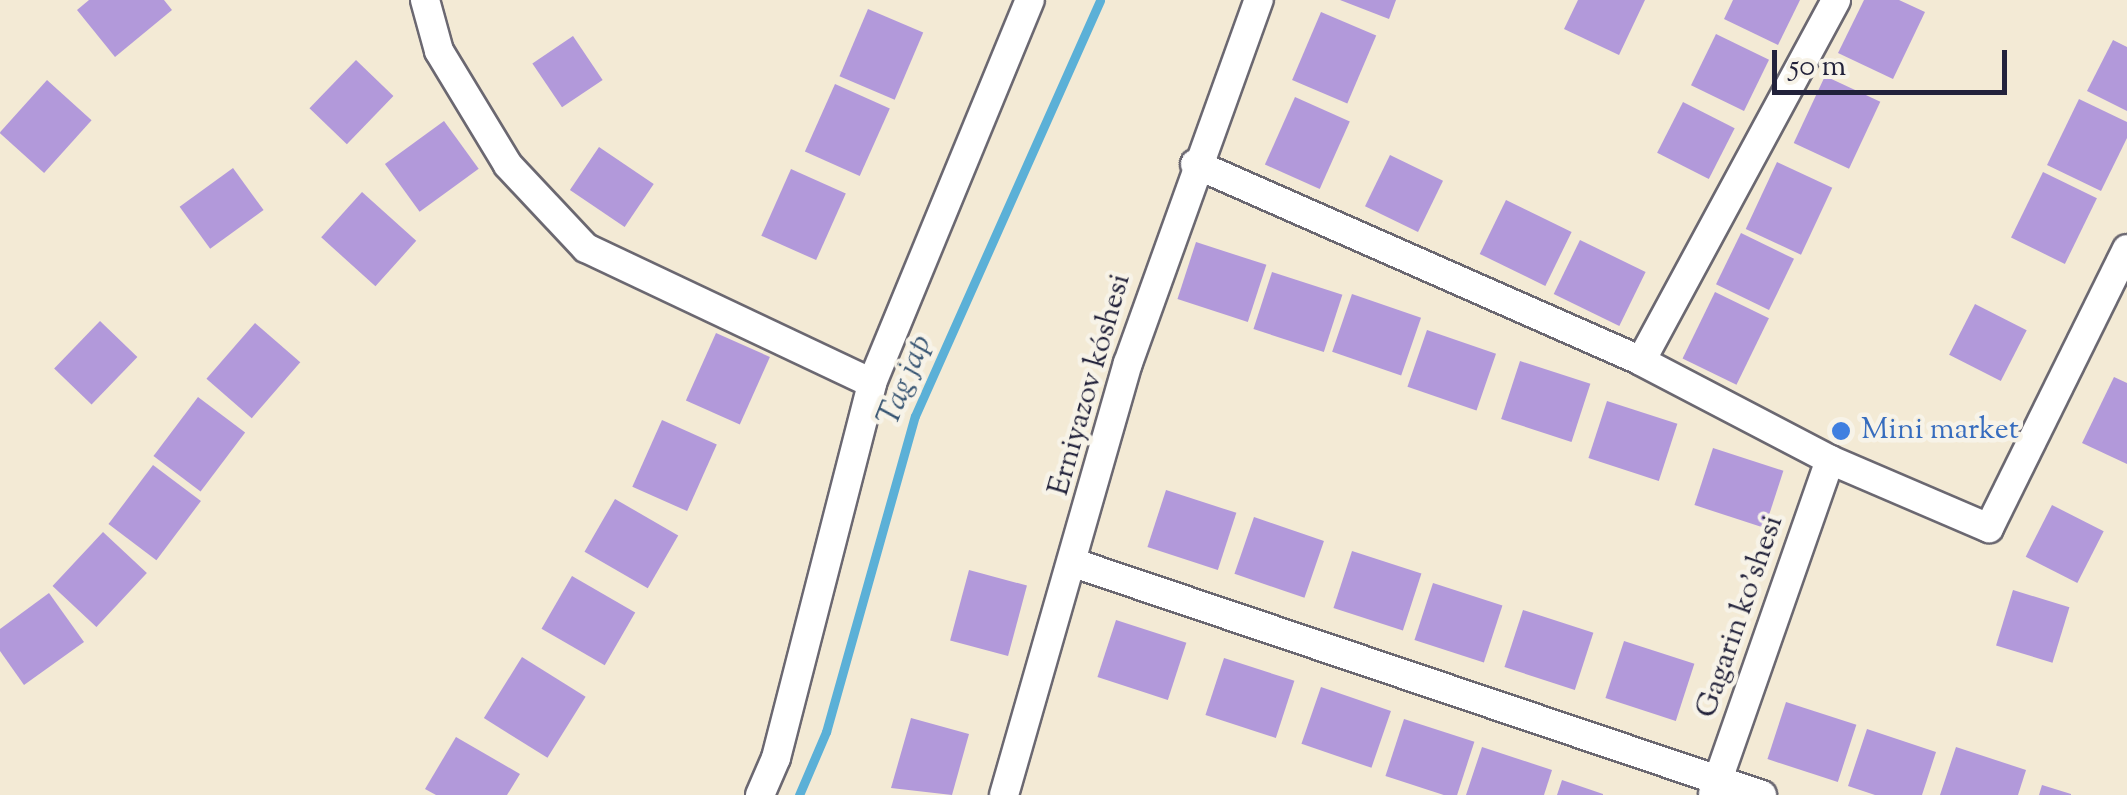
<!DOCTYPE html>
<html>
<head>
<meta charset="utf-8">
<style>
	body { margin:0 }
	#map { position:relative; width:2127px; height:795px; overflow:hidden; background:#f3ead5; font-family:"Sorts Mill Goudy",serif }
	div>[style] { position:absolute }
	.stream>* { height:9px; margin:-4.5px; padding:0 4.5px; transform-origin:4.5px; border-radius:4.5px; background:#5bb0d7 }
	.building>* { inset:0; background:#b299da; transform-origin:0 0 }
	.roads { filter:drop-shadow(2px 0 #6b6871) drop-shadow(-2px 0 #6b6871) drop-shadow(0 2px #6b6871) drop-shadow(0 -2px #6b6871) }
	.minor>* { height:28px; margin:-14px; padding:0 14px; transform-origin:14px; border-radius:14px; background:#fff }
	.dots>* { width:28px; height:28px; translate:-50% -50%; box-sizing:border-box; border:5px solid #f7f3e8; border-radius:50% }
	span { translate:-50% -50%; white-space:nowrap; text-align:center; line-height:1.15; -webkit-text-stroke:9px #f7f3e8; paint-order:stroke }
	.street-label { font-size:30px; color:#22223b }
	.shop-label { font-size:30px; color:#366cbe }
	.left { translate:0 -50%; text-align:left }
	.water-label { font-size:32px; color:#365472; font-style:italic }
	.scale { position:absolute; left:1772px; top:50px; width:235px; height:45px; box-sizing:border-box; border:5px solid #22223b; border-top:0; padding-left:12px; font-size:30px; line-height:35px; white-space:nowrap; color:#22223b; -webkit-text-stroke:8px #f7f3e8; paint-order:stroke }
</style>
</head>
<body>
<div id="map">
	<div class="stream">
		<div style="left:799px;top:795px;width:69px;rotate:-66.8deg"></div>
		<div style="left:826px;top:732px;width:328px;rotate:-74.3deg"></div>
		<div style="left:915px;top:416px;width:455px;rotate:-66deg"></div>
	</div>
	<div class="building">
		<div style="clip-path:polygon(89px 0,164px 0,172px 10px,115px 57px,77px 10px)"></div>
		<div style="clip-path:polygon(1340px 0,1396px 0,1389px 19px)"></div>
		<div style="clip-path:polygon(1578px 0,1645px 0,1619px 55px,1564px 29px)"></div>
		<div style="clip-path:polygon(1733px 0,1800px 0,1778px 45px,1724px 19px)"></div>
		<div style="clip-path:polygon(1864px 0,1899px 0,1925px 12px,1893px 79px,1838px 53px)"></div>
		<div style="left:868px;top:9px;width:60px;height:73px;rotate:23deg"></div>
		<div style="left:1321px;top:12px;width:60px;height:74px;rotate:23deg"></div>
		<div style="left:1716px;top:34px;width:59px;height:57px;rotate:26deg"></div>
		<div style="left:573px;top:36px;width:53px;height:49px;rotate:56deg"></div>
		<div style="clip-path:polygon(2113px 40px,2127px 47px,2127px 111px,2087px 91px)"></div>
		<div style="left:356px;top:60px;width:52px;height:67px;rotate:44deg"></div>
		<div style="left:1825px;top:76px;width:61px;height:74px;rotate:25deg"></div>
		<div style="left:47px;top:80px;width:60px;height:71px;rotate:42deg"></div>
		<div style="left:835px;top:84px;width:60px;height:74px;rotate:24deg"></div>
		<div style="left:1295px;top:97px;width:60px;height:74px;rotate:24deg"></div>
		<div style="clip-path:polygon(2079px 99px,2127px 122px,2127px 138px,2101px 191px,2047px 165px)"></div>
		<div style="left:1683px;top:102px;width:58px;height:57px;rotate:27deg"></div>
		<div style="left:444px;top:121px;width:59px;height:73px;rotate:54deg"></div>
		<div style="left:599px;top:147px;width:66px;height:52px;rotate:34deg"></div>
		<div style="left:1390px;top:155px;width:59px;height:57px;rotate:26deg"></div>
		<div style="left:1777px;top:162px;width:61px;height:74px;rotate:25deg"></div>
		<div style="left:233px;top:168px;width:52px;height:66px;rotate:54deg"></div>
		<div style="left:791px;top:169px;width:60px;height:73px;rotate:24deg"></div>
		<div style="left:2043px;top:172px;width:60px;height:73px;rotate:26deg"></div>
		<div style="left:362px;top:192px;width:73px;height:61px;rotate:42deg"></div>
		<div style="left:1506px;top:200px;width:73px;height:60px;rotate:26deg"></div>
		<div style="left:1741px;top:233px;width:59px;height:57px;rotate:26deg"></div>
		<div style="left:1580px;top:240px;width:73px;height:60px;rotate:26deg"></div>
		<div style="left:1196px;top:242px;width:74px;height:60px;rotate:18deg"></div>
		<div style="left:1272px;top:272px;width:74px;height:60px;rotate:18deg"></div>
		<div style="left:1715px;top:292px;width:60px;height:74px;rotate:26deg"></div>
		<div style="left:1352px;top:294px;width:73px;height:61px;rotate:19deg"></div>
		<div style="left:1975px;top:304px;width:58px;height:57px;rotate:27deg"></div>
		<div style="left:100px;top:321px;width:52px;height:66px;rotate:44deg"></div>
		<div style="left:255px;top:323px;width:60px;height:74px;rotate:41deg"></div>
		<div style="left:1427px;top:330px;width:73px;height:60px;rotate:19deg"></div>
		<div style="left:716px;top:333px;width:59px;height:74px;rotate:24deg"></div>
		<div style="left:1520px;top:361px;width:74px;height:61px;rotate:18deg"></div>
		<div style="clip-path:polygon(2114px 377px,2127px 383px,2127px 464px,2082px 443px)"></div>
		<div style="left:198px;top:397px;width:59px;height:74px;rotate:37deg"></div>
		<div style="left:1607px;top:401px;width:74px;height:60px;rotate:18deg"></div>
		<div style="left:662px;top:420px;width:60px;height:73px;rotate:24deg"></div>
		<div style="left:1713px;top:448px;width:74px;height:60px;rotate:18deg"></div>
		<div style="left:153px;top:465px;width:60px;height:74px;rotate:37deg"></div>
		<div style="left:1166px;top:490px;width:74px;height:60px;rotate:18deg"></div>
		<div style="left:615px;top:499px;width:73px;height:61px;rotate:30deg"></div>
		<div style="left:2052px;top:505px;width:58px;height:58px;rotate:27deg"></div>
		<div style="left:1254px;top:517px;width:74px;height:60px;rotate:19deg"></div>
		<div style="left:103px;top:532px;width:60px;height:74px;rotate:43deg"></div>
		<div style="left:1352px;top:551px;width:73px;height:60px;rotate:18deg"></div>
		<div style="left:969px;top:570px;width:60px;height:73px;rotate:15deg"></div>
		<div style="left:572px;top:576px;width:73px;height:61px;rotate:30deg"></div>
		<div style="left:1433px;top:583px;width:73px;height:60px;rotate:18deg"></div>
		<div style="left:2013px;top:590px;width:59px;height:58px;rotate:17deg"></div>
		<div style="clip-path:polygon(49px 593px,84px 642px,24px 685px,0 651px,0 629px)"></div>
		<div style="left:1523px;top:610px;width:74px;height:60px;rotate:18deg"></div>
		<div style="left:1116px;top:620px;width:74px;height:60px;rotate:18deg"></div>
		<div style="left:1624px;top:641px;width:74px;height:60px;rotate:18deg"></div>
		<div style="left:522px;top:657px;width:75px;height:72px;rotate:32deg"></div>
		<div style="left:1224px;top:658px;width:74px;height:60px;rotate:18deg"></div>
		<div style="left:1321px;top:687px;width:74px;height:60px;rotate:19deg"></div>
		<div style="left:1786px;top:702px;width:74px;height:60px;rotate:18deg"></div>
		<div style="clip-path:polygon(911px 718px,969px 734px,952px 795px,891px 788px)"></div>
		<div style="left:1404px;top:719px;width:74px;height:60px;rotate:18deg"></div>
		<div style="clip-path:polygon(1867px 729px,1936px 752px,1922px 795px,1875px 795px,1848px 786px)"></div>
		<div style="clip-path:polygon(456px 737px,520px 774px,507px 795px,436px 795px,425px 789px)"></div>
		<div style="clip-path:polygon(1482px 747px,1552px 770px,1544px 795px,1466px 795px)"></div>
		<div style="clip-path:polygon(1956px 747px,2026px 770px,2018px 795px,1940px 795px)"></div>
		<div style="clip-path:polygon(1562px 780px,1603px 794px,1603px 795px,1557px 795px)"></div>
		<div style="clip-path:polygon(2042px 785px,2071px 794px,2071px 795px,2039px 795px)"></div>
	</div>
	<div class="roads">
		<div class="minor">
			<div style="left:425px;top:0;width:53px;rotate:74.6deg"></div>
			<div style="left:439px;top:51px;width:133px;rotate:58.8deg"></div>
			<div style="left:508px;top:165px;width:114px;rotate:46.8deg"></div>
			<div style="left:586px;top:248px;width:316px;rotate:25.3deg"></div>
			<div style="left:1195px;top:164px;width:488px;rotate:23.8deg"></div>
			<div style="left:1641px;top:361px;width:213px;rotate:27.6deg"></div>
			<div style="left:1830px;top:460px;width:173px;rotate:23.2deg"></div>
			<div style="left:1989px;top:528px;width:311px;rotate:-63.7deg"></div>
			<div style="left:1641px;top:361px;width:410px;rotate:-61.6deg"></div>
			<div style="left:1074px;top:563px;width:726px;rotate:18.63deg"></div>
			<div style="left:1713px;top:794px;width:354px;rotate:-70.7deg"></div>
			<div style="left:760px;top:795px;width:40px;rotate:-66.6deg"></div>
			<div style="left:776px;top:758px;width:387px;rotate:-75.6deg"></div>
			<div style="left:872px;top:383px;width:414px;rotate:-67.6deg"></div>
			<div style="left:1004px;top:795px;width:449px;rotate:-74deg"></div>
			<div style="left:1128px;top:363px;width:386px;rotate:-70.2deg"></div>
		</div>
	</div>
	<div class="dots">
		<div style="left:1841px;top:431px;background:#3f7fe0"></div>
	</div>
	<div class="street-label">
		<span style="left:1091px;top:385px;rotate:-74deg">Erniyazov kóshesi</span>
		<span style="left:1741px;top:617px;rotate:-71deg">Gagarin ko'shesi</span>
	</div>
	<div class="shop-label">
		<span class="left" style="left:1861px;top:431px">Mini market</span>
	</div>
	<div class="water-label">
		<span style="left:906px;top:381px;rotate:-68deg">Tag jap</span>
	</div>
	<div class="scale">50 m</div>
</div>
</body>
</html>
